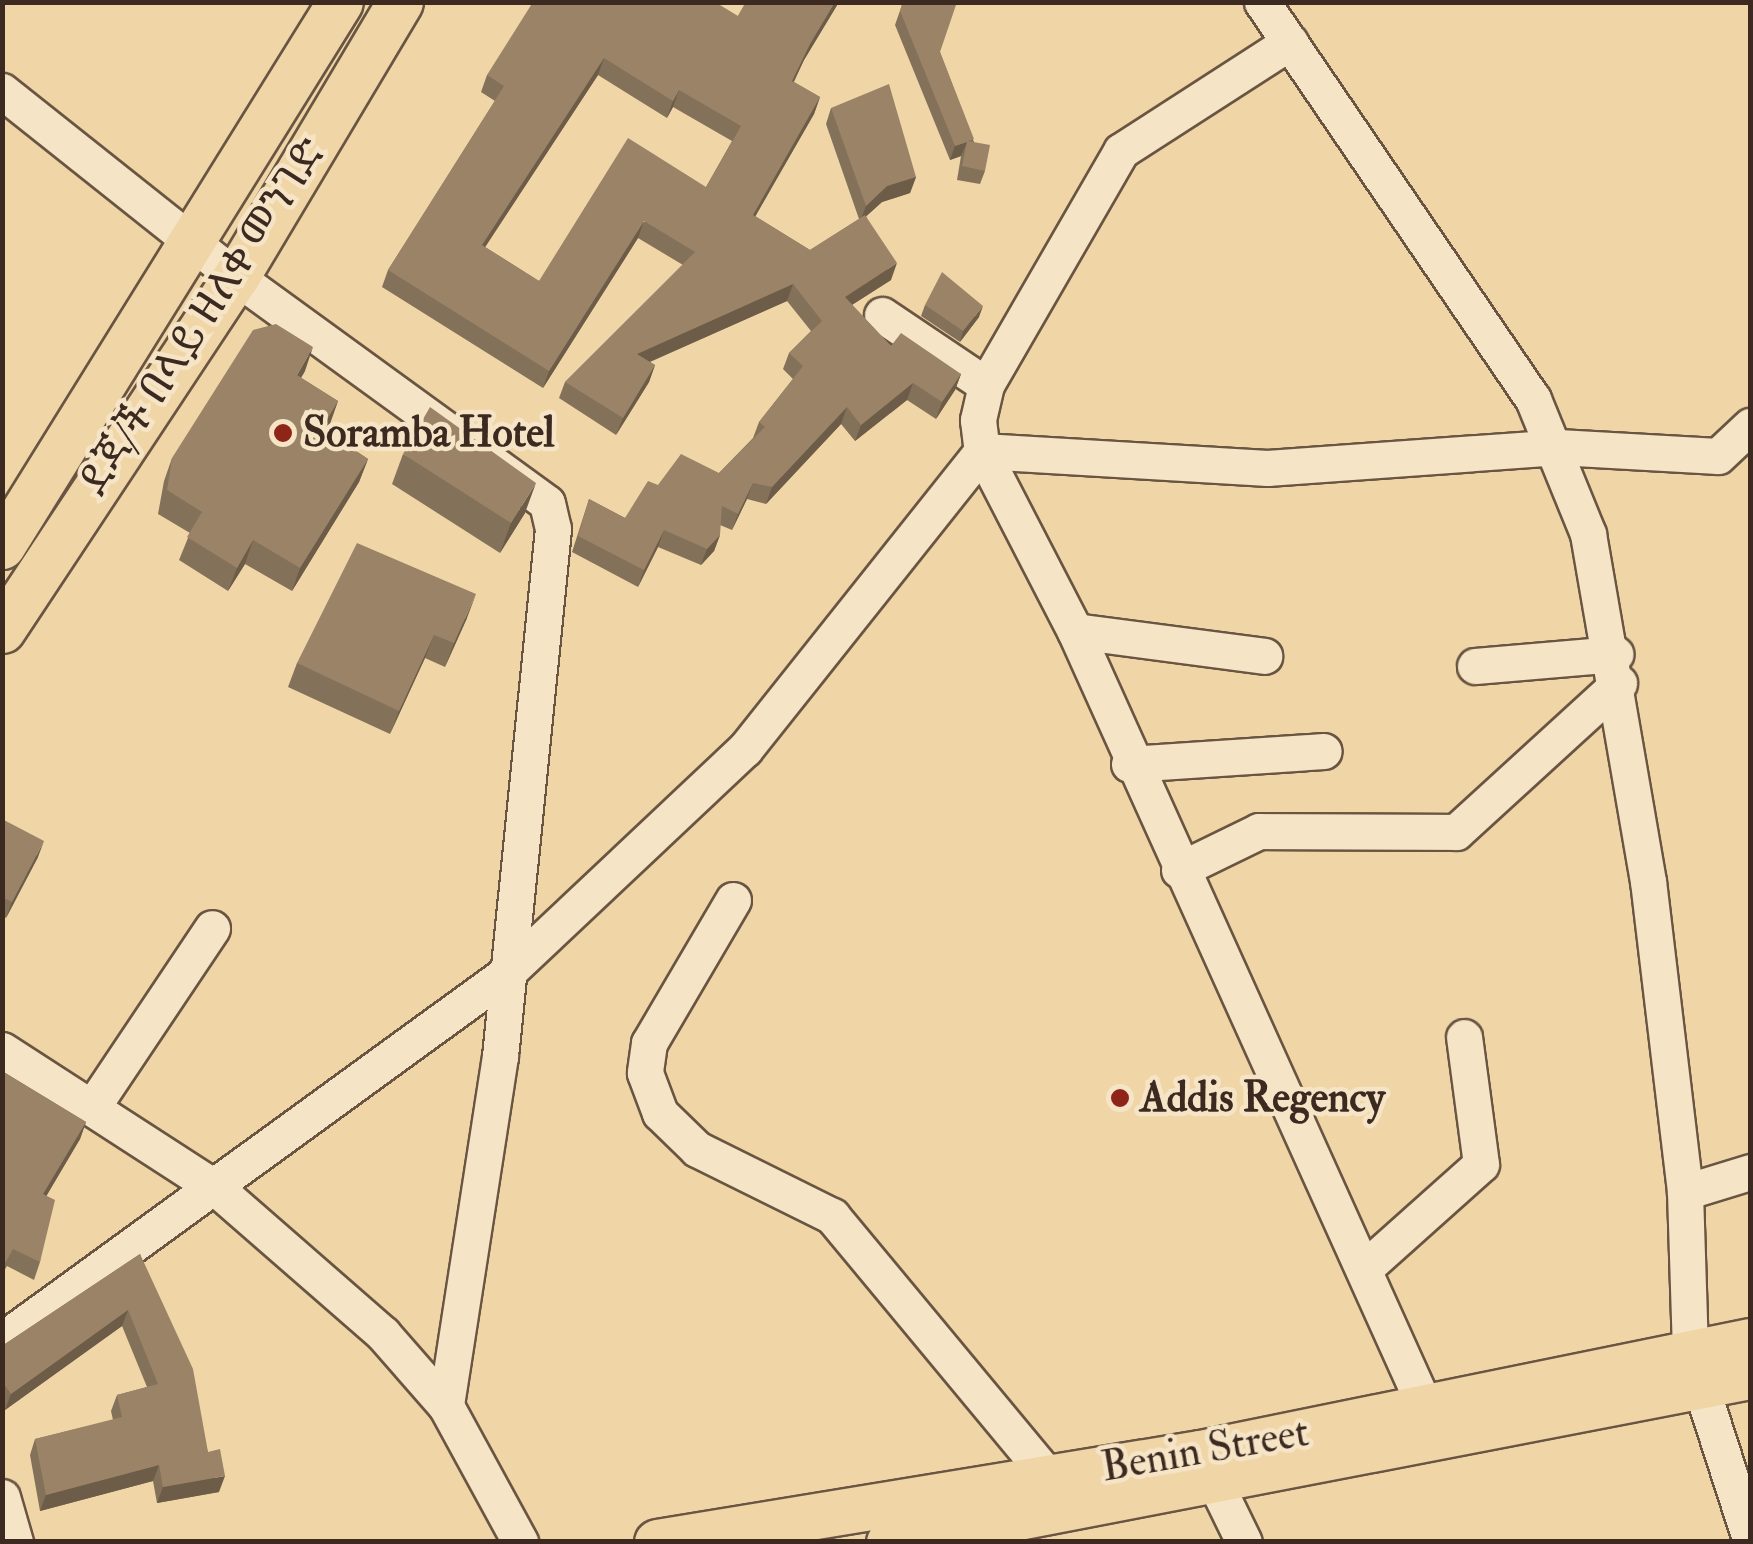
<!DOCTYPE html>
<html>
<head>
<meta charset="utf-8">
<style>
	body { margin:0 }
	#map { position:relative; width:1753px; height:1544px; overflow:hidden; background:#f0d5a7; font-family:"IM FELL Double Pica","Noto Serif Ethiopic",serif }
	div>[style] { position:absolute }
	.roads { filter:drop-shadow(2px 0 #695542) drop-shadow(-2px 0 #695542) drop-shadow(0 2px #695542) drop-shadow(0 -2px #695542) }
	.minor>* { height:35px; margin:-17.5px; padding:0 17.5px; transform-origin:17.5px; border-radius:17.5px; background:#f5e4c6 }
	.major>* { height:45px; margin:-22.5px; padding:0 22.5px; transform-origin:22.5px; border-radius:22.5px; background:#f0d5a7 }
	.wall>* { inset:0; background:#847159 }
	.shaded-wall>* { inset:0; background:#6c5c48 }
	.building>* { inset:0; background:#9a8367 }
	.dots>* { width:28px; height:28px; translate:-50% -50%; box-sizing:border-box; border:5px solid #f5e4c6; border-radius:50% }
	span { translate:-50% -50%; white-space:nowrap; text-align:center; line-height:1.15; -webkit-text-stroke:9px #f5e4c6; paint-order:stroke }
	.street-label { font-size:42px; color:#3c2a21 }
	.poi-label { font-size:42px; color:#3c2a21; font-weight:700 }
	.left { translate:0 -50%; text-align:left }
	.frame { position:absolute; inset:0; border:5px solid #3c2a21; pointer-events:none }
</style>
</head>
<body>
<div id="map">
	<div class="roads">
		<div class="minor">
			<div style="left:1262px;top:2px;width:481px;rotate:55.7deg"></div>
			<div style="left:1533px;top:399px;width:146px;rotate:67.8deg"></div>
			<div style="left:1588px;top:534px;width:352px;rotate:80.2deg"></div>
			<div style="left:1648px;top:881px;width:313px;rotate:83.2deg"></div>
			<div style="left:1685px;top:1192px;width:161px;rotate:88.2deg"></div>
			<div style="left:1690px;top:1353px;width:195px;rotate:72.1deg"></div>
			<div style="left:1290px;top:42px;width:201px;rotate:147.2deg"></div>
			<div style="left:1121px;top:151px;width:270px;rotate:120deg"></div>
			<div style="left:986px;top:385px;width:36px;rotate:103deg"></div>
			<div style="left:978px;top:420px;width:31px;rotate:83deg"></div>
			<div style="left:982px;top:451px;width:203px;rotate:62.7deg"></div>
			<div style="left:1075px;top:631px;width:854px;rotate:65.72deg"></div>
			<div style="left:2px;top:91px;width:299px;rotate:38.5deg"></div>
			<div style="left:236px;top:277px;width:384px;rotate:36deg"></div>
			<div style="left:547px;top:503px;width:27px;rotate:77deg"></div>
			<div style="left:553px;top:529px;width:530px;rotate:95.74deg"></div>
			<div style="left:500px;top:1056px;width:354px;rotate:98.8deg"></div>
			<div style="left:882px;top:315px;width:125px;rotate:33.9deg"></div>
			<div style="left:982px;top:451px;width:286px;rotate:3.4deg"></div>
			<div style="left:1267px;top:468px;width:292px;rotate:-4.1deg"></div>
			<div style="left:1558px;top:447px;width:160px;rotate:3.2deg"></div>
			<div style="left:1718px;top:456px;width:44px;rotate:-43.2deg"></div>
			<div style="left:1075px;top:631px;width:191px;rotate:7.5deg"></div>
			<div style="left:1475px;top:666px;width:141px;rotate:-4.9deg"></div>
			<div style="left:1129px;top:764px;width:195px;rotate:-3.8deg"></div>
			<div style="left:1179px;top:870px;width:89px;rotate:-26deg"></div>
			<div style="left:1259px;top:831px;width:197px;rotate:0.3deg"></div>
			<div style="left:1456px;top:832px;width:221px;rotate:-42.4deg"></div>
			<div style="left:733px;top:900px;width:166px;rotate:120.4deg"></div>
			<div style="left:649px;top:1043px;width:30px;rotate:98deg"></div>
			<div style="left:645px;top:1073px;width:43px;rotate:69.4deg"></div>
			<div style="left:660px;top:1113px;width:52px;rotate:44.2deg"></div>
			<div style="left:697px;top:1149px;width:151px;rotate:26.4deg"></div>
			<div style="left:832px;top:1216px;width:360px;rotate:50.3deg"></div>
			<div style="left:2px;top:1050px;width:256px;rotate:32.9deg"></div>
			<div style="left:217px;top:1189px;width:220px;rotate:41.1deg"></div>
			<div style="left:383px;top:1334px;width:96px;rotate:48.8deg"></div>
			<div style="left:446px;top:1406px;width:155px;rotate:61.4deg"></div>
			<div style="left:93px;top:1106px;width:214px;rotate:-56.2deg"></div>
			<div style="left:1685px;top:1192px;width:68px;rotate:-17.1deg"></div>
			<div style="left:1366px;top:1267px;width:154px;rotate:-41.8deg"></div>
			<div style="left:1481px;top:1164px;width:128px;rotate:-97.6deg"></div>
			<div style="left:2px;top:1340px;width:624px;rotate:-36.01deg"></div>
			<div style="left:507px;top:973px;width:327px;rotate:-43.3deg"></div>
			<div style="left:745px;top:749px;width:381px;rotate:-51.5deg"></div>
			<div style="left:1203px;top:1458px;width:93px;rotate:64deg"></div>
			<div style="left:2px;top:1497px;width:47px;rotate:73.9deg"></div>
		</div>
		<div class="major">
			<div style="left:2px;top:546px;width:640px;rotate:-58.15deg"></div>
			<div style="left:2px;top:630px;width:424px;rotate:-56.5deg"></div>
			<div style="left:236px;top:277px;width:320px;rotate:-59.2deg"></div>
			<div style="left:657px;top:1542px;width:550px;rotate:-9.31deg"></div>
			<div style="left:1200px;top:1453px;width:561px;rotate:-11.51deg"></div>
			<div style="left:889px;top:1542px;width:877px;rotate:-10.91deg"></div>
		</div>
	</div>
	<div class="wall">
		<div style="clip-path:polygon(evenodd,746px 2px,839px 2px,804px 60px,794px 82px,820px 97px,814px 114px,755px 216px,810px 250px,859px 219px,826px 124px,831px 108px,916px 177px,910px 193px,882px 202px,866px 216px,891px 280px,852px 305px,891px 346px,961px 374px,955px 390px,936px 419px,907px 400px,855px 441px,841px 424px,766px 504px,747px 499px,732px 530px,720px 525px,720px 535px,714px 551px,701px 565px,658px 547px,638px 587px,572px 552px,589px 499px,625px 518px,658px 485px,719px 473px,753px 438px,759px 422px,793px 379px,783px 369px,789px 353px,811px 331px,787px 301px,650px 362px,655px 365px,649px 382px,616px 435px,559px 398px,565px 382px,683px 265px,638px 238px,543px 388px,382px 287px,388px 270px,495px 101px,481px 92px,487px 75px,738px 16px,746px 2px,598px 75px,667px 118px,673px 107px,732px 141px,706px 187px,539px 281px,485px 247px,598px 75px)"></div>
		<div style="clip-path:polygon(903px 2px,940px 52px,985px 171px,980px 184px,957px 180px,961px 156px,950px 160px,895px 25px)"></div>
		<div style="clip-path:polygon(925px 305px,979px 317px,960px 342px,921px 316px)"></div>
		<div style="clip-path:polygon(305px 371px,301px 378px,338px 401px,326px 431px,368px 459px,359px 482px,292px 591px,245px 564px,228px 591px,179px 560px,190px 533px,158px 514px,164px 481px,172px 458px)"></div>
		<div style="clip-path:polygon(403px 454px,525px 513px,500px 553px,392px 484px)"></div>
		<div style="clip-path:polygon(467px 618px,445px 667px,425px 658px,390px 734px,288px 687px,297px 663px)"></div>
		<div style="clip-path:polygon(2px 819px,38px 857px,6px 918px,2px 916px)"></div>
		<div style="clip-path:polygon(2px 1071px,86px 1122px,80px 1139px,46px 1196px,40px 1262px,34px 1280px,7px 1266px,2px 1274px)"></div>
		<div style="clip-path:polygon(140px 1254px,208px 1452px,219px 1492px,157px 1503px,153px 1481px,40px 1511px,30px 1455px,35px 1439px,113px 1420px,111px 1411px,117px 1395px,147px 1387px,122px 1326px,5px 1410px,2px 1406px,2px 1346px)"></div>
	</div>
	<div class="shaded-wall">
		<div style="clip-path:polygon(835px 2px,839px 2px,804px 60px,786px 97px,792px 81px,810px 44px)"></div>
		<div style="clip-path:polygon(604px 58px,598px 75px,476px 261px,482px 245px)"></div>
		<div style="clip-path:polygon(679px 90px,673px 107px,667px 118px,673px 101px)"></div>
		<div style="clip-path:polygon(820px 97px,814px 114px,747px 231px,753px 215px)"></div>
		<div style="clip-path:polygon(967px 142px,961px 156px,950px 160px,955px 146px)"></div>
		<div style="clip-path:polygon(916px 177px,910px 193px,882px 202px,860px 222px,866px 206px,887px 186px)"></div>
		<div style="clip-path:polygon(644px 221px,638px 238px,543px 388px,549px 371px)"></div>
		<div style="clip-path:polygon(897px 263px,891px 280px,839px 313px,845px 297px)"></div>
		<div style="clip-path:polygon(793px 284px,787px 301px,631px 370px,637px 354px)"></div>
		<div style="clip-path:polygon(983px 306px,979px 317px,960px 342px,963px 331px)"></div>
		<div style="clip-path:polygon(313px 347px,305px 371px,288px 398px,297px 375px)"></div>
		<div style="clip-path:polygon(655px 365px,649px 382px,616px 435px,623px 418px)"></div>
		<div style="clip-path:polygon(961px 374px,955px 390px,936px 419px,942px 402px)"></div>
		<div style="clip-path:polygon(913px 383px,907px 400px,855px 441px,861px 425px)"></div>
		<div style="clip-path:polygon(338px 401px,330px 424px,313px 452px,322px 428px)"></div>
		<div style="clip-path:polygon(847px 407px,841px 424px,766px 504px,772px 487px)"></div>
		<div style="clip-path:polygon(368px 459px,359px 482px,292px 591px,300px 568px)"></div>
		<div style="clip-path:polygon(536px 483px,525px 513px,500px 553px,511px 523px)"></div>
		<div style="clip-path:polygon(753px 483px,747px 499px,732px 530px,738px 514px)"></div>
		<div style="clip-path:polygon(664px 530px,658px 547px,638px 587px,644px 570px)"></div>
		<div style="clip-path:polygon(720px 535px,714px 551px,701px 565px,707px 549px)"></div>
		<div style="clip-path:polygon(253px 540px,245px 564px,228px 591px,237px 568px)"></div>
		<div style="clip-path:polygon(476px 594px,467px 618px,445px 667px,454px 643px)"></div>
		<div style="clip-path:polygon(434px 635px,425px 658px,390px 734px,399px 711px)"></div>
		<div style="clip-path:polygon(44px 841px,38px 857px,6px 918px,12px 902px)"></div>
		<div style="clip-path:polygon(86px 1122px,80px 1139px,37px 1212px,43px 1194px)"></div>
		<div style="clip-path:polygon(128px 1310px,122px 1326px,5px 1410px,11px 1394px)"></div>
		<div style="clip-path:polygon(159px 1465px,153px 1481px,40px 1511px,46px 1495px)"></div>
		<div style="clip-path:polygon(225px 1476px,219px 1492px,157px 1503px,163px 1487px)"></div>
	</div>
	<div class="building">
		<div style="clip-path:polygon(evenodd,533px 2px,715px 2px,738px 16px,746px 2px,835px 2px,810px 44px,792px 81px,820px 97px,753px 215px,810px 250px,865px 215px,897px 263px,845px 297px,891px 346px,901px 333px,961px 374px,942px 402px,913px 383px,861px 425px,847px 407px,772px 487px,753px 483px,738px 514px,722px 506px,720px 535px,707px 549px,664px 530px,644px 570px,578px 536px,589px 499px,625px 518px,648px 481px,658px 485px,681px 454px,719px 473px,765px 427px,759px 422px,803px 366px,789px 353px,822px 321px,793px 284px,637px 354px,655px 365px,623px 418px,565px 382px,695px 252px,644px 221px,549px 371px,388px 270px,504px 86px,487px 75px,533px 2px,604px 58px,673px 101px,679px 90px,741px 126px,706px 187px,628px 138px,539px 281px,482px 245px,604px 58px)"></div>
		<div style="clip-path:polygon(903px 2px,957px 2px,940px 52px,974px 139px,968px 141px,990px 145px,985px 171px,962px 166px,967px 142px,955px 146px,900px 11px)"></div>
		<div style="clip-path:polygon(889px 84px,916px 177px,887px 186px,866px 206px,831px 108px)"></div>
		<div style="clip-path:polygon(942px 272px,983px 306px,963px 331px,925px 305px)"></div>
		<div style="clip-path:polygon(276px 324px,313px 347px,297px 375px,338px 401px,322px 428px,368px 459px,300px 568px,253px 540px,237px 568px,187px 537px,202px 512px,167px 490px,172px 458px,253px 330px)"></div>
		<div style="clip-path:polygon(430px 407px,536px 483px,511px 523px,403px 454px)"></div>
		<div style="clip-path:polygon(357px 543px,476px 594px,454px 643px,434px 635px,399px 711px,297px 663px)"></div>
		<div style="clip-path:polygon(2px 819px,44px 841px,12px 902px,2px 897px)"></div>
		<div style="clip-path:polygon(2px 1071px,86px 1122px,43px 1194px,55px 1200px,40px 1262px,13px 1249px,2px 1269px)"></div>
		<div style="clip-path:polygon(140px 1254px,193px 1369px,208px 1452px,220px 1449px,225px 1476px,163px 1487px,159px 1465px,46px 1495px,35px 1439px,122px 1417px,117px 1395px,158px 1384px,128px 1310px,11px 1394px,2px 1381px,2px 1346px)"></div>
	</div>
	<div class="dots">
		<div style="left:283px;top:433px;background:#8f2418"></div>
		<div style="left:1120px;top:1098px;background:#8f2418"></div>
	</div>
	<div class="street-label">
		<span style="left:203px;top:317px;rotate:-57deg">ደጃ/ች በላይ ዘለቀ መንገድ</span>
		<span style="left:1205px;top:1450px;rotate:-10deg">Benin Street</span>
	</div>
	<div class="poi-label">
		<span class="left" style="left:303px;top:433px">Soramba Hotel</span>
		<span class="left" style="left:1140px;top:1098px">Addis Regency</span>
	</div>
	<div class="frame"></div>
</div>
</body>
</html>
